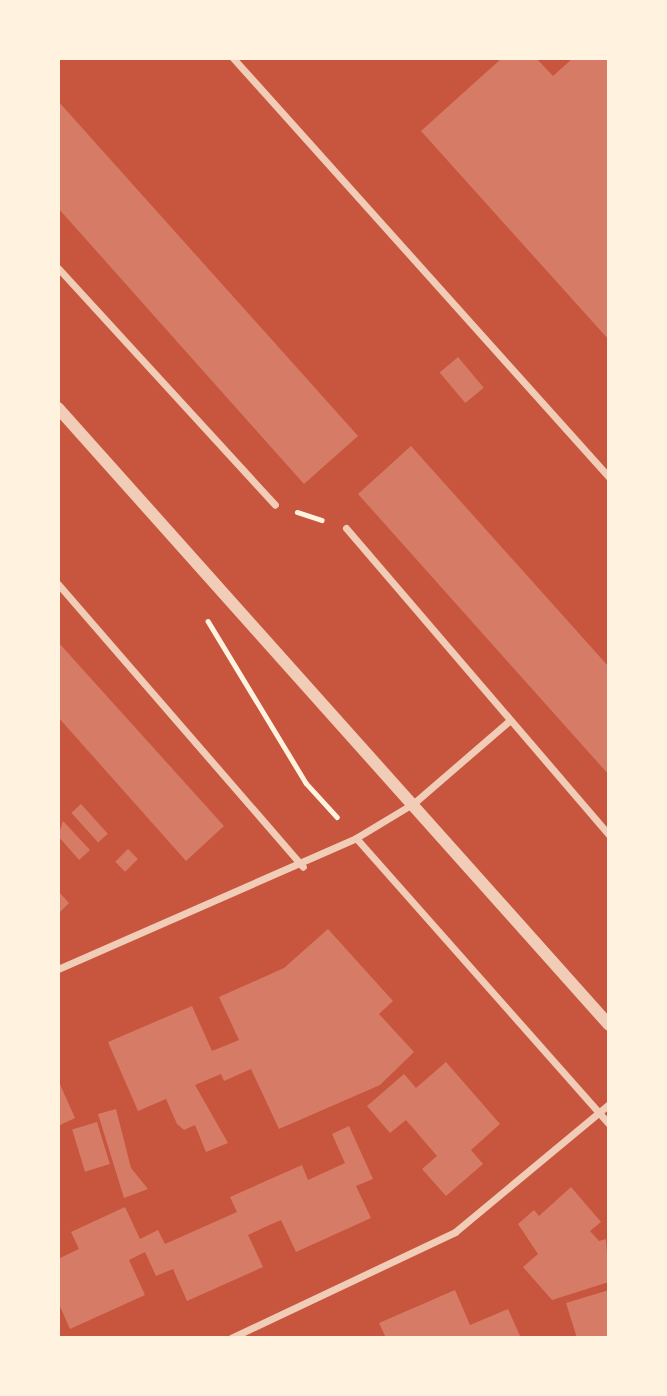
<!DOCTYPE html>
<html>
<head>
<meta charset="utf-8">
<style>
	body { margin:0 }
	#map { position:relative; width:667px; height:1396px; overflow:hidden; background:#c8553d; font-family:Overpass,sans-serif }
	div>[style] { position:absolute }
	.building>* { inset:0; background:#d67c66; transform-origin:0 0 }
	.path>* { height:4.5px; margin:-2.25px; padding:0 2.25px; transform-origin:2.25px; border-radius:2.25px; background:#fff3e0 }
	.minor>* { height:7px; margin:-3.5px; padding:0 3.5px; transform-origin:3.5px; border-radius:3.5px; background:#f1ccb7 }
	.tertiary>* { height:12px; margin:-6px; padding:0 6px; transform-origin:6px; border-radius:6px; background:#f1ccb7 }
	span { translate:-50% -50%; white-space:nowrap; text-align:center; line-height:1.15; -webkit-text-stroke:5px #fff3e0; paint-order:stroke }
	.frame { position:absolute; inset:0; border:60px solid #fff3e0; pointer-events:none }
</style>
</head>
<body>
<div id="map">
	<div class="building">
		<div style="clip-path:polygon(502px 58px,536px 58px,553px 76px,573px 58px,609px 58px,609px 340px,421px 131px)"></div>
		<div style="clip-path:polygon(58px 101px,358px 436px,304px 484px,58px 208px)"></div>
		<div style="left:458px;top:357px;width:40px;height:24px;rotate:50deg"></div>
		<div style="clip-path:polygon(411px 446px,609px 667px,609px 775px,358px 494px)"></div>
		<div style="clip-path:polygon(58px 642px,224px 826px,186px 861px,58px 717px)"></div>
		<div style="left:81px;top:804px;width:40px;height:13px;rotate:48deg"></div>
		<div style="clip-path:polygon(63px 821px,90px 850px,79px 860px,58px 836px)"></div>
		<div style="left:128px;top:849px;width:14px;height:18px;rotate:45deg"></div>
		<div style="clip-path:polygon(58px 891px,69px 903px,58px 914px)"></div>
		<div style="clip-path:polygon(328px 929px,393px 1001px,379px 1014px,414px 1052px,380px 1085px,279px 1129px,251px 1069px,224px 1081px,221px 1074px,195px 1085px,228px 1143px,206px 1152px,195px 1125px,184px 1130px,177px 1124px,166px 1099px,138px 1111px,108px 1042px,192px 1006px,212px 1051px,239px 1040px,219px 997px,284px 968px)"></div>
		<div style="clip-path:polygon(446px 1062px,500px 1124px,471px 1150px,483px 1164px,446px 1196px,422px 1169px,437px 1156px,406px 1120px,390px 1133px,367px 1106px,404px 1074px,416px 1088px)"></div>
		<div style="clip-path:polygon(58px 1080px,75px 1118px,58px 1126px)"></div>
		<div style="clip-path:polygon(116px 1109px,131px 1168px,148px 1189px,124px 1198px,98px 1114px)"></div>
		<div style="left:97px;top:1122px;width:44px;height:26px;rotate:73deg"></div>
		<div style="clip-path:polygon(349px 1126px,373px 1179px,356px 1186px,371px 1218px,296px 1252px,281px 1220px,265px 1227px,248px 1235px,263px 1267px,187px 1301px,173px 1269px,156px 1276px,145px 1252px,129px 1260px,145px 1295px,70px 1329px,58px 1302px,58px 1259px,79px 1249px,71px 1232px,125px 1207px,140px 1239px,158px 1230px,165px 1244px,237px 1212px,230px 1197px,302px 1165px,308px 1180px,345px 1163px,332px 1134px)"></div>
		<div style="clip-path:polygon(571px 1187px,601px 1222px,590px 1231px,599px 1241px,606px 1239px,609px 1282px,552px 1300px,523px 1267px,538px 1254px,518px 1224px,534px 1210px,539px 1216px)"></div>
		<div style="clip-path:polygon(455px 1290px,470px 1325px,508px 1309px,521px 1338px,386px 1338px,379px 1323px)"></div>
		<div style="clip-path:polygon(609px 1290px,609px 1338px,577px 1338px,566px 1303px)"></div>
	</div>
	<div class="path">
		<div style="left:297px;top:512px;width:26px;rotate:18deg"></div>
		<div style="left:208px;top:621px;width:189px;rotate:58.8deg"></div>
		<div style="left:306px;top:783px;width:46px;rotate:47.6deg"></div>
	</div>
	<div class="minor">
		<div style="left:233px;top:58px;width:563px;rotate:48.1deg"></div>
		<div style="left:58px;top:268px;width:321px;rotate:47.5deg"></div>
		<div style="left:346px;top:528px;width:404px;rotate:49.4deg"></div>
		<div style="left:58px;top:584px;width:374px;rotate:49.1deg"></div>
		<div style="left:356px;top:838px;width:382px;rotate:48.5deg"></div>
		<div style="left:58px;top:969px;width:326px;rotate:-23.7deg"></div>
		<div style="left:356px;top:838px;width:68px;rotate:-31.1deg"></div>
		<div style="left:414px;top:803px;width:124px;rotate:-40.8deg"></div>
		<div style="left:231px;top:1338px;width:248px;rotate:-25.3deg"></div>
		<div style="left:455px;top:1232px;width:200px;rotate:-39.7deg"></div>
	</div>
	<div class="tertiary">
		<div style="left:58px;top:408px;width:827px;rotate:48.23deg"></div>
	</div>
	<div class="frame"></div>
</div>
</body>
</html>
